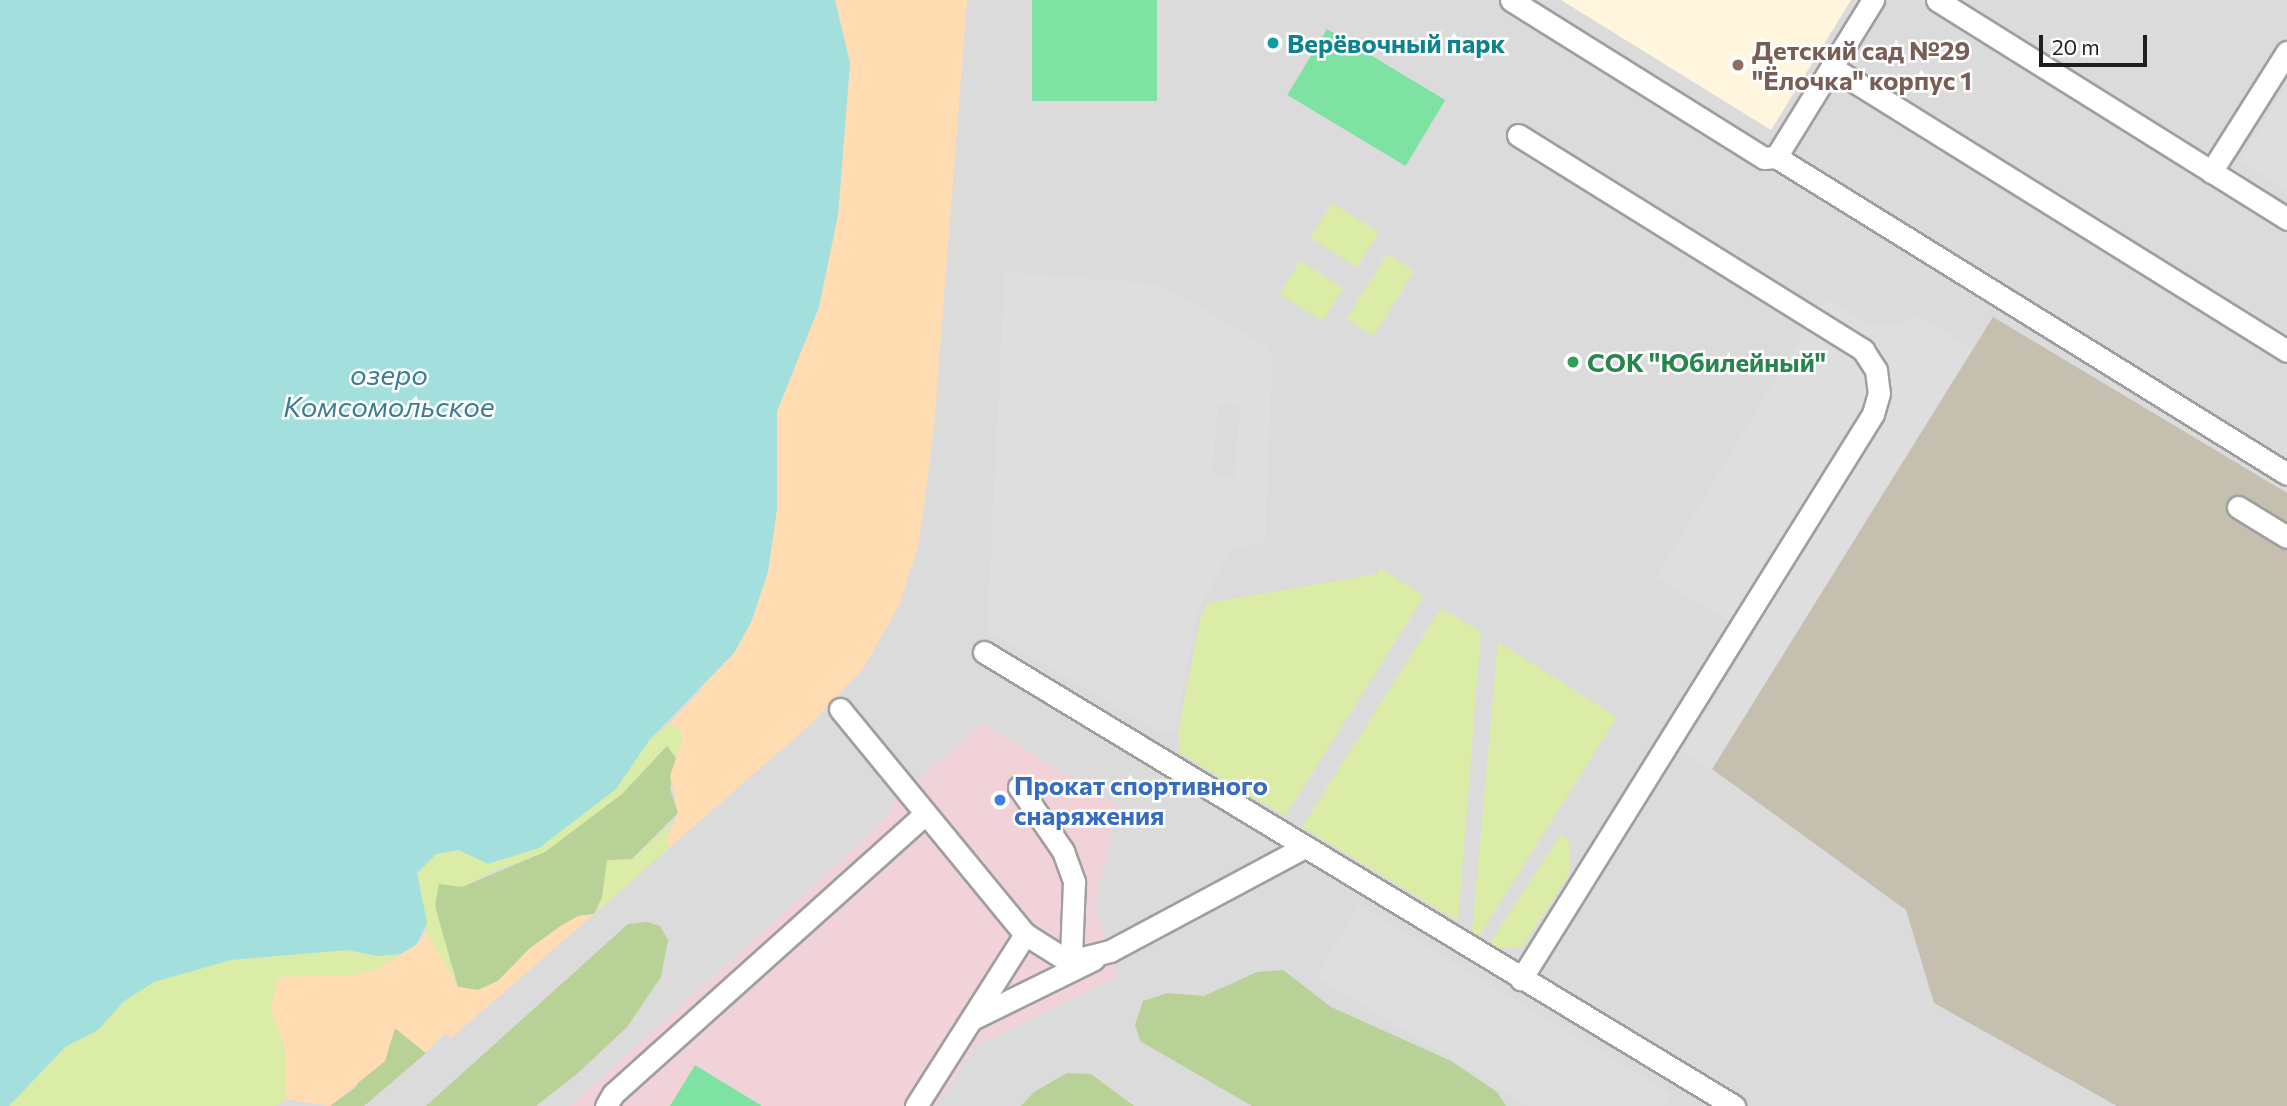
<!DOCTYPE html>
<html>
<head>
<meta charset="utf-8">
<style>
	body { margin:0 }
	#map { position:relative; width:2287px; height:1106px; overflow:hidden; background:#f0e8e4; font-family:Commissioner,sans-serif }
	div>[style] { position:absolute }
	.residential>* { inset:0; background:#dcdbdb; transform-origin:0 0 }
	.commercial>* { inset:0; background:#f1d2d9 }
	.education>* { inset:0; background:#fff6dd }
	.construction>* { inset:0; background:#c5bfaf }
	.grass>* { inset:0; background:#dbeca7; transform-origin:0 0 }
	.forest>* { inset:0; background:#b7d196 }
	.sand>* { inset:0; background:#ffdcb2 }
	.pitch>* { inset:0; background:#7ee2a2; transform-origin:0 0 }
	.parking>* { inset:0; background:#dedede }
	.water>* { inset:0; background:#a2dfdd }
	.roads { filter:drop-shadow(2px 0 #9f9f9f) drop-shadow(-2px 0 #9f9f9f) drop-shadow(0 2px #9f9f9f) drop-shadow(0 -2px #9f9f9f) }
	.lane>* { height:21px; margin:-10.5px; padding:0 10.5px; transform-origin:10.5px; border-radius:10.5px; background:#fff }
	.dots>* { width:19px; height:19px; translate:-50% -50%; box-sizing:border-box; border:4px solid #fff; border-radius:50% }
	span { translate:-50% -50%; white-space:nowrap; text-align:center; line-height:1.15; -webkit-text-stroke:5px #fff; paint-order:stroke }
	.culture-label { font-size:26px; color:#0d838f; font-weight:700 }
	.left { translate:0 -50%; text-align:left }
	.education-label { font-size:26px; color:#785e54; font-weight:700 }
	.leisure-label { font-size:26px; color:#27864d; font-weight:700 }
	.shop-label { font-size:26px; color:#366cbe; font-weight:700 }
	.water-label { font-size:28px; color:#3b7d92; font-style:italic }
	.scale { position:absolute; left:2039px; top:35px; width:108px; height:32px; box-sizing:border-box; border:4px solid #1e1e1e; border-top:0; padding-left:9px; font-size:21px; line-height:24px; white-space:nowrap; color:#1e1e1e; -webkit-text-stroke:5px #fff; paint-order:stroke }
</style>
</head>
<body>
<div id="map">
	<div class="residential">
		<div style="left:0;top:0;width:2287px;height:1106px"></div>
	</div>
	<div class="commercial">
		<div style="clip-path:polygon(983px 723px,1119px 807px,1094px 906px,1118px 976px,975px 1046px,936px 1106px,570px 1106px,879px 826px,895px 800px)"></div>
	</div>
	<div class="education">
		<div style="clip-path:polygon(1561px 0,1851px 0,1771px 130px)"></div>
	</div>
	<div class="construction">
		<div style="clip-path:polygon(1993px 317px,2287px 493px,2287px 1106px,2117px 1106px,1934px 1003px,1906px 910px,1712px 769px)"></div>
	</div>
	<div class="grass">
		<div style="left:1332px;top:203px;width:55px;height:41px;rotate:32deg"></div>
		<div style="left:1387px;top:254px;width:32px;height:77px;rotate:32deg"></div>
		<div style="left:1300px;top:261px;width:51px;height:39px;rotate:32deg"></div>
		<div style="clip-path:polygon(1380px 568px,1424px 596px,1285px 816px,1180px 753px,1178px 733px,1200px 619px,1208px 603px,1377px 574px)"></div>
		<div style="clip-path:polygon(1441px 608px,1481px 632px,1458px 921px,1302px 827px)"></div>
		<div style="clip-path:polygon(1498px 642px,1617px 717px,1479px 936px,1472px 932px)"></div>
		<div style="clip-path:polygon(668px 725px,679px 727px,683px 738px,676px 758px,667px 746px,622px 794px,545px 852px,486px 874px,435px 906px,458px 987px,426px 932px,417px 873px,436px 854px,459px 850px,488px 864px,616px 789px,650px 739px)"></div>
		<div style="clip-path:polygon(672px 822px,666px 839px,669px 848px,594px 914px,602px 897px,606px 860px,632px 859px)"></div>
		<div style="clip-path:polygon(1561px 834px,1569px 842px,1569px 874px,1523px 946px,1499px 949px,1490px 943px)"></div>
		<div style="clip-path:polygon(347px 950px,378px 956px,400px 954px,375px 970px,355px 975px,278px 978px,271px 1009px,285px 1047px,286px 1099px,276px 1106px,9px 1106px,65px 1047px,98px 1030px,124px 1001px,153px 982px,231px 960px)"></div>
	</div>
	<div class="forest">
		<div style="clip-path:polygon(667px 746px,676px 758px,670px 789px,678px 813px,632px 859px,607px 860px,602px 897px,594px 914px,578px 916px,529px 949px,498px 981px,478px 990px,458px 987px,435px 906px,439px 884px,462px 887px,545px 852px,622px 794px)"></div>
		<div style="clip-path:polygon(647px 922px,660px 926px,668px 940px,661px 977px,627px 1027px,578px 1073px,536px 1106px,426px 1106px,628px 924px)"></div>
		<div style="clip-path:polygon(1283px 970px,1331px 1007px,1451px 1061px,1497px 1092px,1506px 1106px,1252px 1106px,1140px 1041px,1135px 1025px,1143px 1001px,1168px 993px,1204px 996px,1257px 972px)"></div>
		<div style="clip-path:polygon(395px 1028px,426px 1053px,364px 1106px,330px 1106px,355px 1088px)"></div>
		<div style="clip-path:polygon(1067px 1073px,1091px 1074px,1134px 1106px,1021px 1106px,1034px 1092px)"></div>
	</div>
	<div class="sand">
		<div style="clip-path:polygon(835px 0,967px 0,934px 426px,919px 544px,899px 606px,863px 668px,813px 722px,669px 848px,666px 839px,678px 813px,670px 776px,683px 738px,679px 727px,668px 725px,700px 691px,774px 450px,777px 411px,792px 375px,838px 215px,850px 63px)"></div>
		<div style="clip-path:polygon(594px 914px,451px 1038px,445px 1033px,426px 1053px,395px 1028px,385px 1061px,330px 1106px,286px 1099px,285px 1047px,271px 1009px,278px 977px,355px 975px,375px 970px,416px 945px,426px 932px,458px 987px,478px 990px,498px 981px,529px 949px,559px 927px,578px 916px)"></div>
	</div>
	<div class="pitch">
		<div style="left:1032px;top:0;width:125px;height:101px"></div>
		<div style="left:1327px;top:29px;width:138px;height:77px;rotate:31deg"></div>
		<div style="clip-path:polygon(695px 1065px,762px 1106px,670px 1106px)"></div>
	</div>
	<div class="parking">
		<div style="clip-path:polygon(2287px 85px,2287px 191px,2239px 161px)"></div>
		<div style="clip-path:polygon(evenodd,1005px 272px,1159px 284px,1266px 346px,1272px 357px,1265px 543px,1232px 548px,1224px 558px,1196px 617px,1175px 732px,1158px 731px,987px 631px,1005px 272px,1218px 404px,1240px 406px,1234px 477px,1212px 475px,1218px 404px)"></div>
		<div style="clip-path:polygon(1825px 298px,1868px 324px,1891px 326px,1920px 317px,1972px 349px,1712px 769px,1682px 751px,1754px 636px,1656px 578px)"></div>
		<div style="clip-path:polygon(1359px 905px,1671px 1094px,1663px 1106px,1529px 1106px,1316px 977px)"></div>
	</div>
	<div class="water">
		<div style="clip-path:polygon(0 0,835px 0,850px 63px,838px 215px,819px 307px,777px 411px,777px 509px,768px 572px,751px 622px,734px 653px,650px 739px,616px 789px,539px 848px,488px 864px,459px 850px,436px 854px,417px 873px,427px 923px,416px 945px,400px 954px,378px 956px,347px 950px,231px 960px,154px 982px,124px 1001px,98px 1030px,65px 1047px,9px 1106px,0 1106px)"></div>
	</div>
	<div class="roads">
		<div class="lane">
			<div style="left:1511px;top:0;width:298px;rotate:32deg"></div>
			<div style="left:1764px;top:158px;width:12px;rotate:-5deg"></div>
			<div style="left:1776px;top:157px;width:185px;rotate:-58.3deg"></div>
			<div style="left:1937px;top:0;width:413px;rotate:32deg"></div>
			<div style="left:1831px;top:67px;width:537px;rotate:31.91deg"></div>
			<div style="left:1518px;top:135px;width:407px;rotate:31.9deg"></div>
			<div style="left:1863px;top:350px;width:24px;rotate:57deg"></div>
			<div style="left:1876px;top:370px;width:23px;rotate:83deg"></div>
			<div style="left:1879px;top:393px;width:22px;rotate:106deg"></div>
			<div style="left:1873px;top:414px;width:666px;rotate:121.92deg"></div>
			<div style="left:1776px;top:157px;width:601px;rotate:31.81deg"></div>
			<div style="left:2211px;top:172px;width:142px;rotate:-57.7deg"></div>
			<div style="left:2238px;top:507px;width:57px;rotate:31.5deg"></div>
			<div style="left:984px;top:652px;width:877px;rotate:31.19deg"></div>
			<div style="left:840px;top:709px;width:291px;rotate:50.6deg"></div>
			<div style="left:1025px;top:934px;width:41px;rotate:32.2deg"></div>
			<div style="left:1060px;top:956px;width:22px;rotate:5deg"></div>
			<div style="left:1082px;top:958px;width:29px;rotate:-14deg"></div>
			<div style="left:1110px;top:951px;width:219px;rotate:-28.1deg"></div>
			<div style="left:1019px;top:787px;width:78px;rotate:55.5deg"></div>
			<div style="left:1063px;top:851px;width:33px;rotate:70deg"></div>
			<div style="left:1074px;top:882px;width:75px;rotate:92.3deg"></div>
			<div style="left:972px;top:1019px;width:136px;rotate:-26.2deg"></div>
			<div style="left:606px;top:1106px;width:14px;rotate:-60deg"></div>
			<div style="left:613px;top:1094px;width:419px;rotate:-41.9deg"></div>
			<div style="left:916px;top:1106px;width:204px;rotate:-57.6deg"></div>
		</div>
	</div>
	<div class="dots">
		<div style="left:1273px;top:43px;background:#0f9aa8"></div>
		<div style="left:1738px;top:65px;background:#8d6e63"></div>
		<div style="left:1573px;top:362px;background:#2e9e5b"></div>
		<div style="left:1000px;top:800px;background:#3f7fe0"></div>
	</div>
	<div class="culture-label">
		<span class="left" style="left:1287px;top:43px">Верёвочный парк</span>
	</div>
	<div class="education-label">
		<span class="left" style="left:1752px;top:65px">Детский сад №29<br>"Ёлочка" корпус 1</span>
	</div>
	<div class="leisure-label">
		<span class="left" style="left:1587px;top:362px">СОК "Юбилейный"</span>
	</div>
	<div class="shop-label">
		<span class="left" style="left:1014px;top:800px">Прокат спортивного<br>снаряжения</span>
	</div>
	<div class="water-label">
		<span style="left:389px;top:390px">озеро<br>Комсомольское</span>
	</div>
	<div class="scale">20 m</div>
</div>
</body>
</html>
